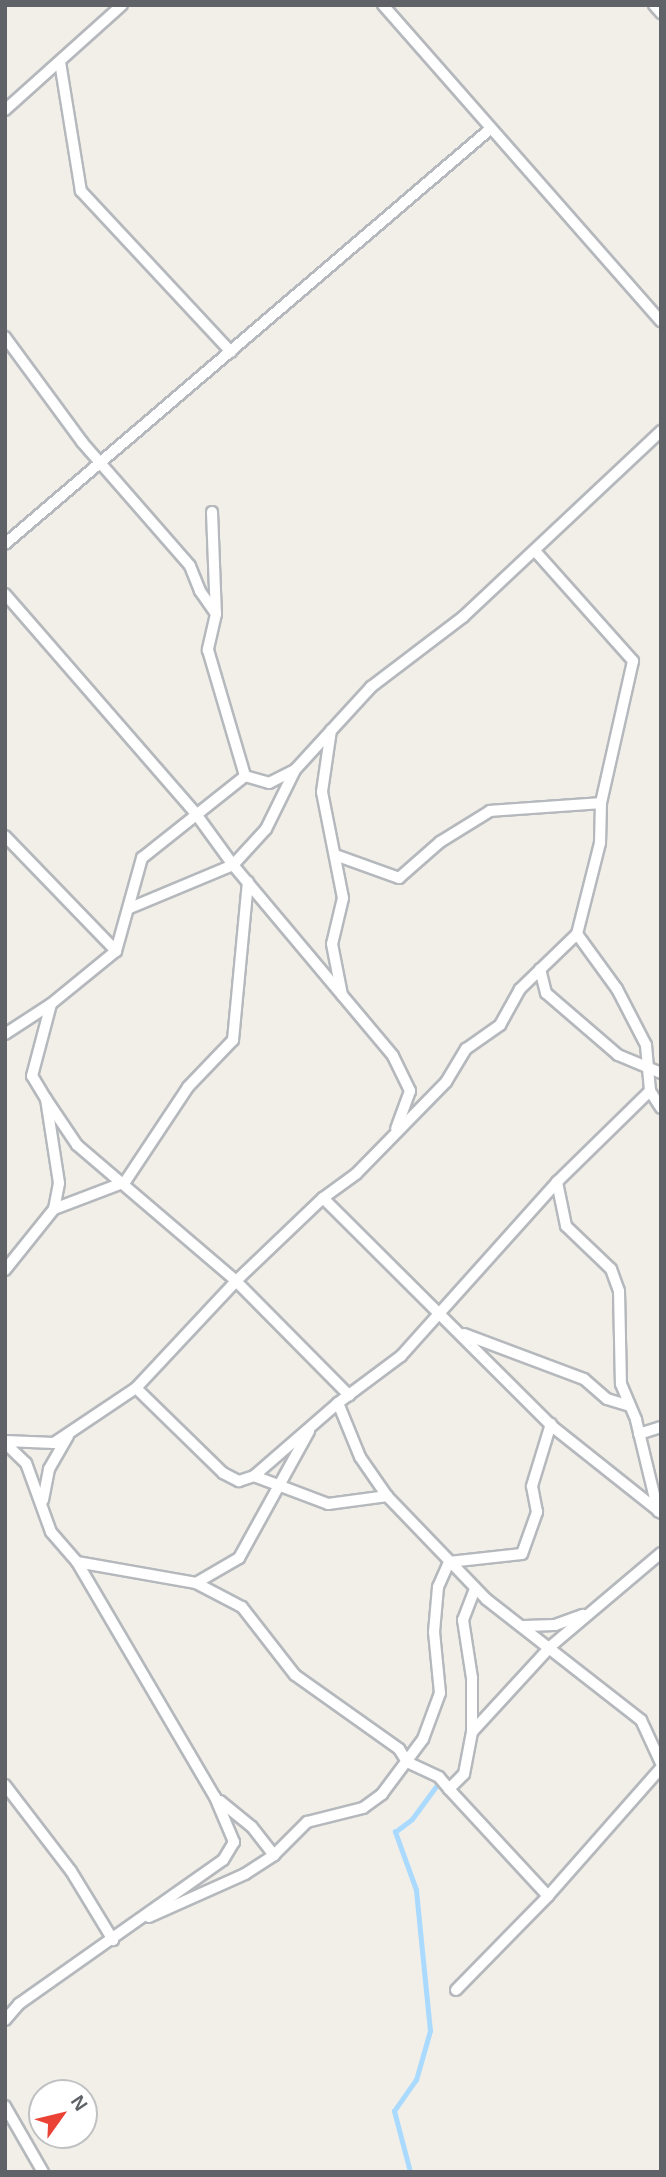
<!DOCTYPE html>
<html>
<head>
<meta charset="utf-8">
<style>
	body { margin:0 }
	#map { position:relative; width:666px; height:2177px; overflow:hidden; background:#f1efe8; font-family:Helvetica,sans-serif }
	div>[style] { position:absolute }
	.stream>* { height:4.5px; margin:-2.25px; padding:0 2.25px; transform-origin:2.25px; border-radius:2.25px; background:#aadaff }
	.roads { filter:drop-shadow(2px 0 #b5b8bc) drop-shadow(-2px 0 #b5b8bc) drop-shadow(0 2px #b5b8bc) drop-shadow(0 -2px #b5b8bc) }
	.street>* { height:10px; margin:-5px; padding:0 5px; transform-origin:5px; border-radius:5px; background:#fff }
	span { translate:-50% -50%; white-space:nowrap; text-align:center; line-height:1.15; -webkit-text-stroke:7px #fff; paint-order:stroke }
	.frame { position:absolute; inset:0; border:7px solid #5f6368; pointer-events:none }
	.north { position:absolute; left:28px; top:2079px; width:70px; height:70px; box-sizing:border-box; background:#fff; border:2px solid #bfc1c3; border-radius:50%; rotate:56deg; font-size:19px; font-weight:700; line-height:28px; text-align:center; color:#5f6368 }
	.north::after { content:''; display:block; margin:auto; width:24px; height:32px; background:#ea4335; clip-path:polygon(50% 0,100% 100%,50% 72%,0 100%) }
</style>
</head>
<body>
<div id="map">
	<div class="stream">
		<div style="left:410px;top:2172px;width:63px;rotate:-104.7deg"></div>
		<div style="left:394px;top:2111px;width:38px;rotate:-55deg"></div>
		<div style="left:416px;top:2080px;width:51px;rotate:-74.1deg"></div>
		<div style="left:430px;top:2031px;width:142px;rotate:-95.7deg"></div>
		<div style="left:416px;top:1890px;width:62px;rotate:-109.9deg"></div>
		<div style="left:395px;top:1832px;width:21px;rotate:-37deg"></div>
		<div style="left:412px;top:1819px;width:47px;rotate:-53.6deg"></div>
	</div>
	<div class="roads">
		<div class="street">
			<div style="left:383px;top:5px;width:421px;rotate:48.7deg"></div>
			<div style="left:654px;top:5px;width:11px;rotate:49deg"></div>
			<div style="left:60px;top:62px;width:131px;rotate:80.8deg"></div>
			<div style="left:81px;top:191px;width:220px;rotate:47deg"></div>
			<div style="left:5px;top:110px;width:157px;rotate:-41.9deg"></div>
			<div style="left:5px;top:337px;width:130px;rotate:53.7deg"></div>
			<div style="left:82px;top:442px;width:164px;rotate:48.9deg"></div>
			<div style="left:190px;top:566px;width:27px;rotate:68deg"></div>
			<div style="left:200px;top:591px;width:28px;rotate:55deg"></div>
			<div style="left:212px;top:512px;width:102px;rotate:87.8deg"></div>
			<div style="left:216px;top:614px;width:37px;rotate:103deg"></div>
			<div style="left:208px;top:650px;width:131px;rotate:73.6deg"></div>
			<div style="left:5px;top:544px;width:637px;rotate:-40.54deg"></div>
			<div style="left:536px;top:552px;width:146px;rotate:48.3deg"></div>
			<div style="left:633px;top:661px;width:146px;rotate:102.7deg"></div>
			<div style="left:601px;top:803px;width:40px;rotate:91.4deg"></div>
			<div style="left:600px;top:843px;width:94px;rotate:104.2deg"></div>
			<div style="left:577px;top:934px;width:68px;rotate:54deg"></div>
			<div style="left:617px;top:989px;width:63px;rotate:62.6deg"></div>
			<div style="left:646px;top:1045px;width:46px;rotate:85deg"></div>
			<div style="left:650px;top:1091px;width:20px;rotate:57deg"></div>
			<div style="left:5px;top:594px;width:291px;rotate:49deg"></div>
			<div style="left:196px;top:814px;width:63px;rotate:54deg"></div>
			<div style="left:233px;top:865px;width:49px;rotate:-47.5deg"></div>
			<div style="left:266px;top:829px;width:66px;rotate:-63.8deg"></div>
			<div style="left:331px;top:730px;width:63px;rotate:98.3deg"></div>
			<div style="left:322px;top:792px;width:108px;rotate:78.8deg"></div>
			<div style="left:343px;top:898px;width:47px;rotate:103.4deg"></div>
			<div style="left:332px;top:944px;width:52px;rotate:78.9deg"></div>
			<div style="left:5px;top:836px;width:160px;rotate:46deg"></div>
			<div style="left:338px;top:856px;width:65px;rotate:19.8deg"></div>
			<div style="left:399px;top:878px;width:55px;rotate:-41.3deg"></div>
			<div style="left:440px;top:842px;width:59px;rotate:-31.8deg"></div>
			<div style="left:490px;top:811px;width:111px;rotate:-4.1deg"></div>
			<div style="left:130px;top:908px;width:112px;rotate:-22.7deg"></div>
			<div style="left:233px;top:865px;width:249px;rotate:50deg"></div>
			<div style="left:393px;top:1056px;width:39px;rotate:64deg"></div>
			<div style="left:410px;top:1091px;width:40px;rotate:110.2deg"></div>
			<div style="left:540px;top:969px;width:25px;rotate:76deg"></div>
			<div style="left:546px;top:993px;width:95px;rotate:40.7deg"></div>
			<div style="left:618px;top:1055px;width:47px;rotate:22.7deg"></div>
			<div style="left:5px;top:1034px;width:55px;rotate:-33.1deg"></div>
			<div style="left:51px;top:1004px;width:84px;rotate:-39.2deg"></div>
			<div style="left:116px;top:951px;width:97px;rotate:-74.4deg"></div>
			<div style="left:142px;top:858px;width:132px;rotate:-38.5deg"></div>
			<div style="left:245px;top:776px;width:25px;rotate:16deg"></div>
			<div style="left:269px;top:783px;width:29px;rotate:-27deg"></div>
			<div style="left:295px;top:770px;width:113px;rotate:-47.5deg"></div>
			<div style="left:371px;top:687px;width:116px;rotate:-37.3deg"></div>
			<div style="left:463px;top:617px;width:272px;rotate:-43.2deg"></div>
			<div style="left:46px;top:1099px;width:55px;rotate:56deg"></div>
			<div style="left:77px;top:1145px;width:209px;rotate:40.5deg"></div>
			<div style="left:236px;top:1281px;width:161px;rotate:45.3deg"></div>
			<div style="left:557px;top:1182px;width:45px;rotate:78.4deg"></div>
			<div style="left:566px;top:1226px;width:62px;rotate:43.7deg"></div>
			<div style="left:611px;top:1269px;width:23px;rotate:70deg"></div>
			<div style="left:619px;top:1291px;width:93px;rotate:88.8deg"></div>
			<div style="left:621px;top:1384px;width:39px;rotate:67deg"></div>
			<div style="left:636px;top:1420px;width:94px;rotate:76.4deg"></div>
			<div style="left:323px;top:1198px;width:325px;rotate:44.9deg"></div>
			<div style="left:553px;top:1427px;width:138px;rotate:38.5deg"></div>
			<div style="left:54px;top:1209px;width:76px;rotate:-20.8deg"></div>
			<div style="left:125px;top:1182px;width:114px;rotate:-56.4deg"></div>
			<div style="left:188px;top:1087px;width:65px;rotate:-46.2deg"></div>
			<div style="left:233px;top:1040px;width:159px;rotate:-84.6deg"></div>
			<div style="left:5px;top:1270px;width:78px;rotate:-51.2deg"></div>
			<div style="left:54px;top:1209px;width:26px;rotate:-79deg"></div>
			<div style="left:59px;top:1183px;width:85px;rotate:-98.8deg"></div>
			<div style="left:46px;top:1099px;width:27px;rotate:-121deg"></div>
			<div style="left:32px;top:1076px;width:74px;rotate:-75.2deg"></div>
			<div style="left:464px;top:1334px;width:128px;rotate:20.6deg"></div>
			<div style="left:584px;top:1379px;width:30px;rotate:41deg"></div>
			<div style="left:607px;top:1399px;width:24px;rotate:17deg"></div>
			<div style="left:136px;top:1388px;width:122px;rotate:44.3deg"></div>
			<div style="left:223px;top:1473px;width:18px;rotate:27deg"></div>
			<div style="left:239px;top:1481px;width:16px;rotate:-18deg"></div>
			<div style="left:254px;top:1476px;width:111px;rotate:-41deg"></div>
			<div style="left:338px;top:1403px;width:79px;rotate:-36.7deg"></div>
			<div style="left:401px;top:1356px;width:234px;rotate:-48.1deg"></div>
			<div style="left:557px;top:1182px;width:130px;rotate:-44.4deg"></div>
			<div style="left:338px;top:1403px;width:58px;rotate:67.8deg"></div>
			<div style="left:360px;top:1457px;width:47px;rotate:55.3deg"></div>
			<div style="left:387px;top:1496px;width:143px;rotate:46.1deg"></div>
			<div style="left:486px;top:1599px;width:197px;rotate:38deg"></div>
			<div style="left:641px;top:1720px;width:47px;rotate:65.1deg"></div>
			<div style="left:639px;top:1434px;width:23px;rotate:-18deg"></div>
			<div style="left:5px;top:1441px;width:49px;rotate:2.3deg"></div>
			<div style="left:54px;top:1443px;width:99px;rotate:-33.9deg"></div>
			<div style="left:136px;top:1388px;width:146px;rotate:-46.9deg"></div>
			<div style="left:236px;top:1281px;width:120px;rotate:-43.7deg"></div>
			<div style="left:323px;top:1198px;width:41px;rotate:-36deg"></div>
			<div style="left:356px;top:1174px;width:129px;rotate:-45.6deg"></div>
			<div style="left:446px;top:1082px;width:39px;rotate:-59deg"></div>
			<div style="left:466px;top:1049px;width:42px;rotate:-35.2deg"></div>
			<div style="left:500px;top:1025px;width:41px;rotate:-60.9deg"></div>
			<div style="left:520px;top:989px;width:79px;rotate:-44deg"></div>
			<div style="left:5px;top:1443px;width:29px;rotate:44deg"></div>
			<div style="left:26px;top:1463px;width:73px;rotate:70.1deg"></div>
			<div style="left:51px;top:1532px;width:40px;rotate:49deg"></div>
			<div style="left:77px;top:1562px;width:273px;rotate:59.6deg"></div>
			<div style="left:215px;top:1797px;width:49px;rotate:67.1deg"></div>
			<div style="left:234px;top:1842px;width:21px;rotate:121deg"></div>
			<div style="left:223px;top:1860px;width:250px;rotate:144.8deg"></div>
			<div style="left:19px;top:2004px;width:21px;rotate:131deg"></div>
			<div style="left:254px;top:1476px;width:79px;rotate:20.7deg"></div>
			<div style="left:328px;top:1504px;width:60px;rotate:-7.7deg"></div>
			<div style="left:43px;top:1500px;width:32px;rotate:-79deg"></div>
			<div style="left:49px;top:1469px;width:38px;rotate:-60deg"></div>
			<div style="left:77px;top:1562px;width:121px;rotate:10deg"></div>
			<div style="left:196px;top:1583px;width:50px;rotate:-30.2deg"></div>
			<div style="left:239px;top:1558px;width:145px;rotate:-61.1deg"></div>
			<div style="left:196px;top:1583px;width:52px;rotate:27.6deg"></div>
			<div style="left:242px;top:1607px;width:86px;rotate:52.1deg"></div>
			<div style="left:295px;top:1675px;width:128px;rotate:35.4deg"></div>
			<div style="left:399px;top:1749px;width:15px;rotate:58deg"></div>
			<div style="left:407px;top:1762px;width:35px;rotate:25deg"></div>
			<div style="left:439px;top:1777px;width:16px;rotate:50deg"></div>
			<div style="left:524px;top:1626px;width:31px;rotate:-2deg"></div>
			<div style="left:555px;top:1625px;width:30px;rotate:-20deg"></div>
			<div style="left:472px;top:1732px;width:54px;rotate:-90deg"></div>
			<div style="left:472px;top:1678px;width:59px;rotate:-98.8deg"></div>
			<div style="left:463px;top:1620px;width:34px;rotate:-69deg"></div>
			<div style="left:5px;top:1785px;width:108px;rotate:52.5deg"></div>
			<div style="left:71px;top:1871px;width:81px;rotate:58.7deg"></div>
			<div style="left:220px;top:1801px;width:41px;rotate:39.1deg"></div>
			<div style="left:252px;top:1827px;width:36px;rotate:52deg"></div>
			<div style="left:548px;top:1896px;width:146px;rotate:-132.8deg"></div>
			<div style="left:449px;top:1789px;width:21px;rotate:-45deg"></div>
			<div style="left:464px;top:1774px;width:43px;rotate:-79.2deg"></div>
			<div style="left:472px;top:1732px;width:117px;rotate:-47.4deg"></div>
			<div style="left:551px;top:1646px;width:144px;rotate:-40.2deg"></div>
			<div style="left:149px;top:1917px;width:105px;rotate:-24.1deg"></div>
			<div style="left:245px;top:1874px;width:35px;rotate:-33deg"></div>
			<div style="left:274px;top:1855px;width:47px;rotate:-45deg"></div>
			<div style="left:307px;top:1822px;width:58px;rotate:-14deg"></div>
			<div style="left:363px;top:1808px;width:24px;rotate:-36deg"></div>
			<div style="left:382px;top:1794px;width:69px;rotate:-53.3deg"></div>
			<div style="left:423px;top:1739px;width:49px;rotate:-69.7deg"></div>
			<div style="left:440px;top:1693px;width:61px;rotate:-95.6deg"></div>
			<div style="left:434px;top:1632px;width:45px;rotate:-84.9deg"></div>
			<div style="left:438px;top:1587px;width:27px;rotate:-66deg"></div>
			<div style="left:449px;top:1562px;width:73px;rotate:-6.3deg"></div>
			<div style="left:522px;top:1554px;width:45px;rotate:-70.3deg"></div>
			<div style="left:537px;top:1512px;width:26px;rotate:-101deg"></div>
			<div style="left:532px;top:1486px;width:65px;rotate:-73deg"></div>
			<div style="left:456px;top:1990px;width:132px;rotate:-45.6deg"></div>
			<div style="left:548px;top:1896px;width:171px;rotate:-48.6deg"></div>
			<div style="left:5px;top:2106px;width:76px;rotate:60.1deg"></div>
		</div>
	</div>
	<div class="frame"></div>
	<div class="north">N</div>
</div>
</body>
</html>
